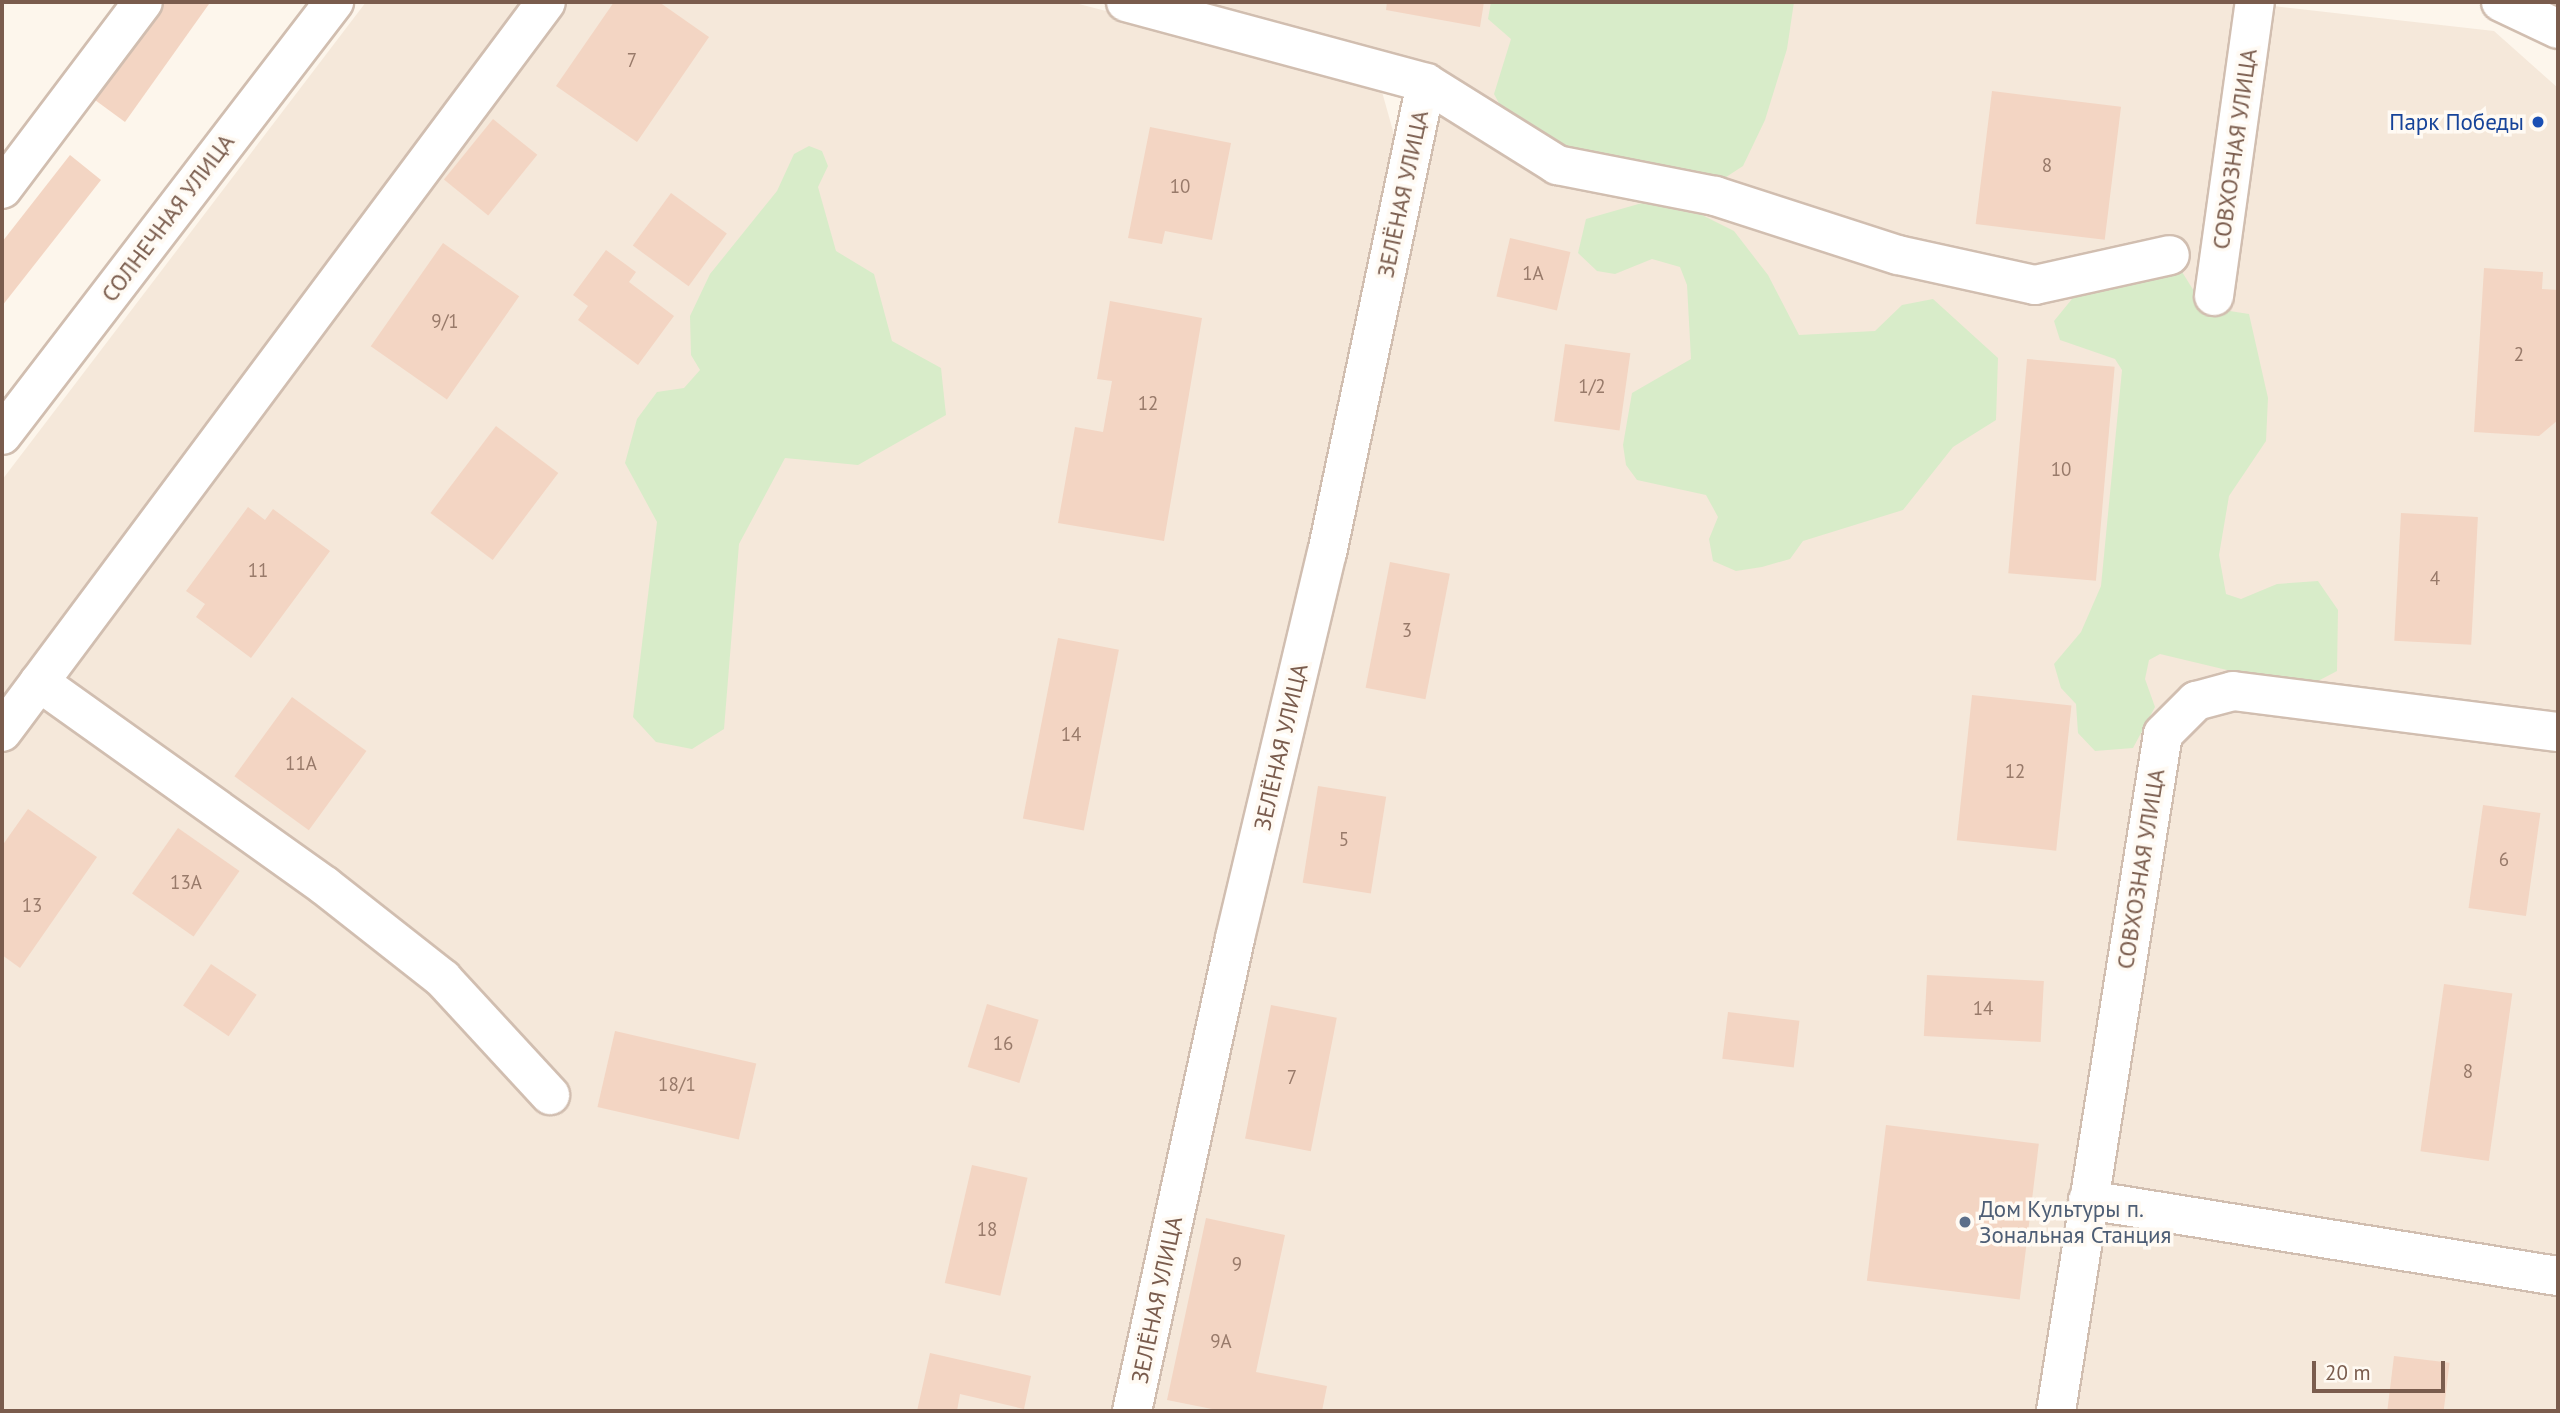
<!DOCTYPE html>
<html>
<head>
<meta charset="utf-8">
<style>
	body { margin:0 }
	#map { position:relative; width:2560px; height:1413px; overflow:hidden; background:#fdf6ec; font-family:"PT Sans",sans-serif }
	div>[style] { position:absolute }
	.residential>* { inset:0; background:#f5e8da }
	.green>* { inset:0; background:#d8ecc9 }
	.building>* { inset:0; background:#f3d5c3; transform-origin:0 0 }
	.roads { filter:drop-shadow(2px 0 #d1beb0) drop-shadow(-2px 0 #d1beb0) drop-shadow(0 2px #d1beb0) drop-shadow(0 -2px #d1beb0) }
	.minor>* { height:38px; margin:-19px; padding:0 19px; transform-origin:19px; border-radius:19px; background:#fff }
	.dots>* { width:19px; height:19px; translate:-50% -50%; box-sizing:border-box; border:4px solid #fffaf3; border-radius:50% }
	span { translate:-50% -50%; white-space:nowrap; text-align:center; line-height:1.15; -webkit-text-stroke:7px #fffaf3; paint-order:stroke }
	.number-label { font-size:19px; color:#987a6a }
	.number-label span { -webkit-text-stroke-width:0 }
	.transit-label { font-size:23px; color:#164399 }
	.right { translate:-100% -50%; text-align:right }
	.street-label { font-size:23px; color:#7a5c4d }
	.service-label { font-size:23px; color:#4e5e75 }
	.left { translate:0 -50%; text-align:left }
	.frame { position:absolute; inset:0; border:4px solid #7a5c4d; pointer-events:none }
	.scale { position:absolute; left:2312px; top:1361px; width:133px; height:32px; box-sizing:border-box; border:4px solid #7a5c4d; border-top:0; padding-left:9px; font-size:21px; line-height:24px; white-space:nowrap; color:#7a5c4d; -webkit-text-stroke:5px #fffaf3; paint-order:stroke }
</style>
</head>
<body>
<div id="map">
	<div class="residential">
		<div style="clip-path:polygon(366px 2px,1071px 2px,1379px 81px,1398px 149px,1115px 1411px,2px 1411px,2px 480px)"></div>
		<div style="clip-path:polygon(1179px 2px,2238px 2px,2494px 31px,2558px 88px,2558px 1411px,1150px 1411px,1444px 72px)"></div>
	</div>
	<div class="green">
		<div style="clip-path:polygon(1491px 2px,1794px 2px,1787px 49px,1765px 120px,1743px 166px,1720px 181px,1573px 157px,1508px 120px,1494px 94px,1511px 39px,1488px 19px)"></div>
		<div style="clip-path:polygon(809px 146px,822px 151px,828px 166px,818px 187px,836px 251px,874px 274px,892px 341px,941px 368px,946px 415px,858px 465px,785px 458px,739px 544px,724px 729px,692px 749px,656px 742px,633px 717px,657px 522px,625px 463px,637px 419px,657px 392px,684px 388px,700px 370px,691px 355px,690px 316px,710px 274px,777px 191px,794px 154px)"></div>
		<div style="clip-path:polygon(1642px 203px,1702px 215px,1734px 231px,1768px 275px,1799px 335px,1875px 331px,1902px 305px,1933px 299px,1998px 358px,1996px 420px,1953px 447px,1903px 510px,1803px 541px,1790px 559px,1762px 567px,1736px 571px,1713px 561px,1709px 539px,1718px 517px,1706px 495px,1637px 480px,1626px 465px,1623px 445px,1632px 393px,1691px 359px,1687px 285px,1680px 267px,1652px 259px,1615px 274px,1597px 271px,1578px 253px,1586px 219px)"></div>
		<div style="clip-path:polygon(2179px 267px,2197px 296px,2217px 309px,2249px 314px,2268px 398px,2266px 441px,2229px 496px,2219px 555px,2226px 594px,2241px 599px,2277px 584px,2318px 581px,2338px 610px,2337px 671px,2316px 682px,2273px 681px,2160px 654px,2149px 660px,2145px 679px,2155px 707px,2133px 748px,2095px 751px,2078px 733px,2076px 704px,2061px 688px,2054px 664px,2081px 632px,2101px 586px,2122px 370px,2115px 359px,2060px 340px,2054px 321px,2085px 283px)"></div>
	</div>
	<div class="building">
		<div style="clip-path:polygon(165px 2px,209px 4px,125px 122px,95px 100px)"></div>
		<div style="clip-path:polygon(614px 2px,659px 2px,709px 37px,637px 142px,556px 86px)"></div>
		<div style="clip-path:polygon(1387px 2px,1484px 2px,1480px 27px,1386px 10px)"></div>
		<div style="left:1992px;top:91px;width:130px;height:134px;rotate:7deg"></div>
		<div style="left:493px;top:119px;width:57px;height:78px;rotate:39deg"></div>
		<div style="clip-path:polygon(1150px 127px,1231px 143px,1212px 240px,1165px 231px,1162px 244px,1128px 238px)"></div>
		<div style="clip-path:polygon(70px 155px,101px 180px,2px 306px,2px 242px)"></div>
		<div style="left:671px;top:193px;width:69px;height:65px;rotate:36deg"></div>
		<div style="left:1510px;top:238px;width:62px;height:60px;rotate:13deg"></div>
		<div style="left:443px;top:243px;width:93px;height:126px;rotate:35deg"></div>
		<div style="clip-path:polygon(606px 250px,636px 272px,629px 282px,674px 316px,638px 365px,578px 320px,588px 306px,573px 295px)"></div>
		<div style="clip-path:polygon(2484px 268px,2543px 272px,2542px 289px,2558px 290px,2558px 420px,2539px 436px,2474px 432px)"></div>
		<div style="clip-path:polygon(1110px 301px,1202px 318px,1164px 541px,1058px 523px,1075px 427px,1103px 432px,1112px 381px,1097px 379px)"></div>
		<div style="left:1565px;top:344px;width:66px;height:78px;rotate:8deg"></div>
		<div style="left:2027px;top:359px;width:88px;height:215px;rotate:5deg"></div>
		<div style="left:496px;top:426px;width:78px;height:109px;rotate:37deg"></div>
		<div style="clip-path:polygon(248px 507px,265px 520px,273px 509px,330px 551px,251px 658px,196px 617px,205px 604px,186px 591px)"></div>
		<div style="left:2401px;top:513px;width:77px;height:128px;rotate:3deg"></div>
		<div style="left:1390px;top:562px;width:61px;height:128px;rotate:11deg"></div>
		<div style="left:1058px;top:638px;width:62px;height:184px;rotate:11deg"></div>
		<div style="left:1972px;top:695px;width:100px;height:146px;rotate:6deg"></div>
		<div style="left:292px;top:697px;width:92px;height:98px;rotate:36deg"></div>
		<div style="left:1318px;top:786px;width:69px;height:98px;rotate:9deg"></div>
		<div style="left:2483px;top:805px;width:58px;height:104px;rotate:8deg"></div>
		<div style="clip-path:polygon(28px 809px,97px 857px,20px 968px,2px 955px,2px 846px)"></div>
		<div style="left:178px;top:828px;width:75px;height:80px;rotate:35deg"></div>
		<div style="left:211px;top:964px;width:55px;height:50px;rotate:34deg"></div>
		<div style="left:1927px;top:975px;width:117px;height:61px;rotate:3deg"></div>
		<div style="left:2444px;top:984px;width:69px;height:169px;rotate:8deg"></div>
		<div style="left:987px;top:1004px;width:54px;height:66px;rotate:17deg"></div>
		<div style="left:1271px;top:1005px;width:67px;height:136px;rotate:11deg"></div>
		<div style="left:1728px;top:1012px;width:72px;height:47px;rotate:7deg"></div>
		<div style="left:615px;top:1031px;width:145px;height:78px;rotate:13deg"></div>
		<div style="left:1886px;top:1125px;width:154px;height:157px;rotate:7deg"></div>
		<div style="left:972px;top:1165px;width:57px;height:121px;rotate:13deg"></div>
		<div style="clip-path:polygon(1206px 1218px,1285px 1235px,1256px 1372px,1327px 1386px,1322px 1411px,1222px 1411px,1167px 1400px)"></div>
		<div style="clip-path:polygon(930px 1353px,1031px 1376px,1024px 1409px,960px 1394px,957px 1411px,917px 1411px)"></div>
		<div style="left:2394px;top:1356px;width:56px;height:55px;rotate:7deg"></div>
	</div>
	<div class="roads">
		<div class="minor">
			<div style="left:1126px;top:2px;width:311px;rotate:15.1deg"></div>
			<div style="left:1426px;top:83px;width:155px;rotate:32deg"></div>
			<div style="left:1557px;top:165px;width:161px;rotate:11.1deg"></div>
			<div style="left:1715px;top:196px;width:192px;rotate:17.9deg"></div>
			<div style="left:1898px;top:255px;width:140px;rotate:12.4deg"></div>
			<div style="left:2035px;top:285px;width:138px;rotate:-12.5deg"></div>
			<div style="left:2501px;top:2px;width:63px;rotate:25.3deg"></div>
			<div style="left:2px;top:189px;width:234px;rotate:-53deg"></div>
			<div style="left:2214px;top:296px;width:297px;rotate:-82.1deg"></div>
			<div style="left:2px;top:435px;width:546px;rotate:-52.52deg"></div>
			<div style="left:39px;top:682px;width:351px;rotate:35.5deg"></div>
			<div style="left:325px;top:886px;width:150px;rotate:38.2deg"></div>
			<div style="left:443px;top:979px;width:158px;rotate:47.3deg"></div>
			<div style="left:2px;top:732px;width:910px;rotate:-53.31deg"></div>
			<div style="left:2088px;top:1200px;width:476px;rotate:9.2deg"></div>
			<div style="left:1132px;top:1411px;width:484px;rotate:-77.7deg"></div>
			<div style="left:1235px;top:938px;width:396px;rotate:-76.6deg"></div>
			<div style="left:1327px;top:553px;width:480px;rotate:-78.1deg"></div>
			<div style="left:2056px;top:1411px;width:685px;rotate:-81.02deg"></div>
			<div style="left:2163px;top:734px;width:47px;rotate:-45deg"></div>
			<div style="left:2196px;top:701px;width:38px;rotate:-15deg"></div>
			<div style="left:2233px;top:691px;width:328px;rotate:7.2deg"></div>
		</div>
	</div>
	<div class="dots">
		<div style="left:2538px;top:122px;background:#1a4fb4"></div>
		<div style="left:1965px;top:1222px;background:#5c6f8a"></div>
	</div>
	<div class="number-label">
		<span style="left:632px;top:61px">7</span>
		<span style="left:2047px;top:166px">8</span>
		<span style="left:1180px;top:187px">10</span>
		<span style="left:1533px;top:274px">1А</span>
		<span style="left:445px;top:322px">9/1</span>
		<span style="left:2519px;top:355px">2</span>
		<span style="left:1592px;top:387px">1/2</span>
		<span style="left:1148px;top:404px">12</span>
		<span style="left:2061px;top:470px">10</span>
		<span style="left:258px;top:571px">11</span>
		<span style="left:2435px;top:579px">4</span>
		<span style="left:1407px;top:631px">3</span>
		<span style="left:1071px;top:735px">14</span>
		<span style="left:301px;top:764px">11А</span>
		<span style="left:2015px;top:772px">12</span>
		<span style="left:1344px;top:840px">5</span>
		<span style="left:2504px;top:860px">6</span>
		<span style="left:186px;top:883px">13А</span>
		<span style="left:32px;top:906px">13</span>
		<span style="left:1983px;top:1009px">14</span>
		<span style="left:1003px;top:1044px">16</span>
		<span style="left:2468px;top:1072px">8</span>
		<span style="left:1292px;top:1078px">7</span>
		<span style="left:677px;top:1085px">18/1</span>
		<span style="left:987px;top:1230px">18</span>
		<span style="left:1237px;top:1265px">9</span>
		<span style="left:1221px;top:1342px">9А</span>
	</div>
	<div class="transit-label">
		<span class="right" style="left:2524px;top:122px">Парк Победы</span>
	</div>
	<div class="street-label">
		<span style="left:2235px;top:149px;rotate:-82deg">СОВХОЗНАЯ УЛИЦА</span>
		<span style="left:1403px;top:194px;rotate:-78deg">ЗЕЛЁНАЯ УЛИЦА</span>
		<span style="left:168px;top:218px;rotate:-53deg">СОЛНЕЧНАЯ УЛИЦА</span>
		<span style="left:1281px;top:747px;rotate:-77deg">ЗЕЛЁНАЯ УЛИЦА</span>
		<span style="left:2141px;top:869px;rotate:-81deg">СОВХОЗНАЯ УЛИЦА</span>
		<span style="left:1157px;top:1300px;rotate:-78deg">ЗЕЛЁНАЯ УЛИЦА</span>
	</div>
	<div class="service-label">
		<span class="left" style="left:1979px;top:1222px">Дом Культуры п.<br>Зональная Станция</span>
	</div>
	<div class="frame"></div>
	<div class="scale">20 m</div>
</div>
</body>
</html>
